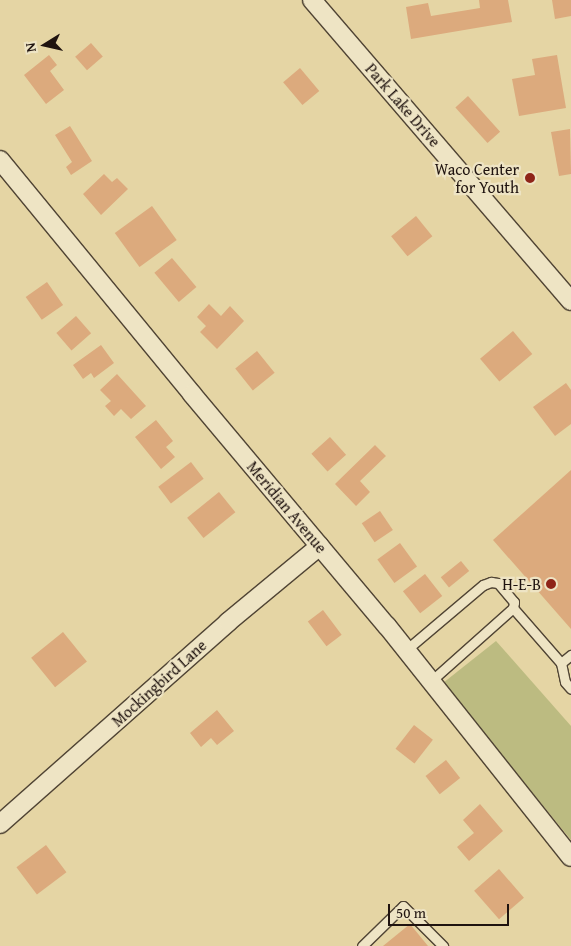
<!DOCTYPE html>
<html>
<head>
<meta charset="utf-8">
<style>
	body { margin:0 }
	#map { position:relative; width:571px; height:946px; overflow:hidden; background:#e5d5a4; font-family:"Gentium Book Plus",serif }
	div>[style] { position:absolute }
	.green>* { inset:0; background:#bcbb81 }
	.building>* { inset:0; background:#dcaa7d; transform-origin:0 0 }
	.roads { filter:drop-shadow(1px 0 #504434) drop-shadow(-1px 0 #504434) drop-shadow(0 1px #504434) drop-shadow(0 -1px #504434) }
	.lane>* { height:9px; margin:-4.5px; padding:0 4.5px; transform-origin:4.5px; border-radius:4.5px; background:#eee4c4 }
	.street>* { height:18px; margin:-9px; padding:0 9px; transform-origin:9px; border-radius:9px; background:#eee4c4 }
	.dots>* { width:14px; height:14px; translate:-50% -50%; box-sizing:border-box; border:2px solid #eee4c4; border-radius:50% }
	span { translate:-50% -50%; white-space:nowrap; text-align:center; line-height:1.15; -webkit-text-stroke:4.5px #eee4c4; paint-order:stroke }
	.street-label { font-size:16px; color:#1f130f }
	.poi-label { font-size:16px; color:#1f130f }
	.right { translate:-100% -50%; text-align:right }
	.north { position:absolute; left:20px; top:20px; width:50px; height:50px; -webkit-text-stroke:4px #eee4c4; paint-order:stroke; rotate:260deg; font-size:14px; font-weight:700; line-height:20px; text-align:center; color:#1f130f }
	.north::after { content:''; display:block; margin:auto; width:18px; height:22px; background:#1f130f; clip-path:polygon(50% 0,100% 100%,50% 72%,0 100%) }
	.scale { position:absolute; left:388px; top:904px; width:121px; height:22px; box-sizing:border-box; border:2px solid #1f130f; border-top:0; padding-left:6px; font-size:15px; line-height:18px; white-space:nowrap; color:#1f130f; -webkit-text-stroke:4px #eee4c4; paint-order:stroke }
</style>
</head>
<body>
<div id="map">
	<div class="green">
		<div style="clip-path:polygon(496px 641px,571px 726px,571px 840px,443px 683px)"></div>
	</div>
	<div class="building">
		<div style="clip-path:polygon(479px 0,508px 0,512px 22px,411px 39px,406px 7px,428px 3px,431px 16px,480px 8px)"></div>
		<div style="clip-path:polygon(552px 0,571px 0,571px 16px,555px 19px)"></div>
		<div style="left:91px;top:43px;width:18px;height:21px;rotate:49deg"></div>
		<div style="clip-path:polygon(49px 55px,57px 65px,50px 71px,64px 90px,46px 104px,24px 75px)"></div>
		<div style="clip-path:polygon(557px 55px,566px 108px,519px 116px,512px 79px,535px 75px,532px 59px)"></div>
		<div style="left:300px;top:68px;width:30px;height:22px;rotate:50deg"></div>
		<div style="left:468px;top:96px;width:48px;height:17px;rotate:48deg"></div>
		<div style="clip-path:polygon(70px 126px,92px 161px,71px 175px,66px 167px,72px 162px,55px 135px)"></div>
		<div style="clip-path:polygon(570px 129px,571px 174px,559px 176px,551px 132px)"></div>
		<div style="clip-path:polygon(104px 174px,112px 182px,117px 178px,128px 189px,101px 215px,83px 194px)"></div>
		<div style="left:152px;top:206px;width:42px;height:46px;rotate:54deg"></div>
		<div style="left:416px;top:216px;width:26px;height:32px;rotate:51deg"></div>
		<div style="left:172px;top:258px;width:38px;height:23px;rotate:50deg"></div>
		<div style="left:47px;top:282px;width:28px;height:26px;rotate:55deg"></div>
		<div style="clip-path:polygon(209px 304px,221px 316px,230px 306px,244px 321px,217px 349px,200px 332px,206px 326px,197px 317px)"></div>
		<div style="left:76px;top:316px;width:23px;height:26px;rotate:49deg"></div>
		<div style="left:513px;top:331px;width:30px;height:43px;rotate:50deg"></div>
		<div style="clip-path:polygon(101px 345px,114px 363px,94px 378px,91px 373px,83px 379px,73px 365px)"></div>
		<div style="left:257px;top:351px;width:28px;height:28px;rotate:51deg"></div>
		<div style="clip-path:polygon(117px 374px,146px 406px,131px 419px,121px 409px,114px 416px,105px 406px,111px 401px,100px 390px)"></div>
		<div style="clip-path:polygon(566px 383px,571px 390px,571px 424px,555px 436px,533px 407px)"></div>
		<div style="clip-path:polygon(156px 420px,173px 441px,166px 447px,175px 457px,161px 469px,135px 437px)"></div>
		<div style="left:330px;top:437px;width:24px;height:25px;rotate:48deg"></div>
		<div style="clip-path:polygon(375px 445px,386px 456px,360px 481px,370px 492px,356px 506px,335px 484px)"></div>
		<div style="left:191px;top:462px;width:21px;height:41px;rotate:53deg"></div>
		<div style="clip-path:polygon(571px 470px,571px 629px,493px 540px)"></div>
		<div style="left:219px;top:492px;width:26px;height:41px;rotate:51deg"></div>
		<div style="left:380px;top:511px;width:23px;height:22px;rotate:56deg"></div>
		<div style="left:400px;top:543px;width:29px;height:28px;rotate:54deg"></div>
		<div style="left:461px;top:561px;width:13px;height:26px;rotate:51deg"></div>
		<div style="left:425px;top:574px;width:28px;height:28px;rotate:52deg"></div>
		<div style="left:323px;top:610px;width:31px;height:19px;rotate:53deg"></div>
		<div style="left:63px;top:632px;width:38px;height:41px;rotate:51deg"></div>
		<div style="clip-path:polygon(217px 710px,234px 731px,217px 745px,211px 738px,201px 747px,190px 733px)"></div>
		<div style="left:414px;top:725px;width:24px;height:30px;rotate:38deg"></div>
		<div style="left:446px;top:760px;width:23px;height:26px;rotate:52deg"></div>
		<div style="clip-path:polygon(480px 804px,503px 831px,469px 861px,457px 847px,474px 833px,463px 820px)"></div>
		<div style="left:46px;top:845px;width:34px;height:37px;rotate:53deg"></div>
		<div style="left:499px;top:869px;width:38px;height:33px;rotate:49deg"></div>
		<div style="clip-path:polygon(410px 924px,428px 946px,383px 946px)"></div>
	</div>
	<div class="roads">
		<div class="lane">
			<div style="left:406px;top:650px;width:101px;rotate:-40.2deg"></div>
			<div style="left:483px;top:585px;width:9px;rotate:-21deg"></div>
			<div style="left:491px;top:582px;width:7px;rotate:8deg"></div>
			<div style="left:498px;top:583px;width:25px;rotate:50deg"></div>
			<div style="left:514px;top:602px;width:6px;rotate:99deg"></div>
			<div style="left:561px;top:663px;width:19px;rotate:78deg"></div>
			<div style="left:565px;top:682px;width:9px;rotate:49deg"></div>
			<div style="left:431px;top:681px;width:110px;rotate:-41.7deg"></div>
			<div style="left:513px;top:608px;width:73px;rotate:48.9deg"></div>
			<div style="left:561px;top:663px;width:13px;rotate:-39deg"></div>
			<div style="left:362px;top:946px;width:57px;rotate:-44.3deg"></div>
			<div style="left:403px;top:906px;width:57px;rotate:45deg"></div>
		</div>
		<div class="street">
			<div style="left:312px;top:0;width:397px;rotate:49.3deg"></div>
			<div style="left:0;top:160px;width:303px;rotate:50.6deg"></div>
			<div style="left:192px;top:394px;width:303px;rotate:50deg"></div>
			<div style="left:387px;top:626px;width:295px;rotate:51.5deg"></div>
			<div style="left:0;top:824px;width:305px;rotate:-41.5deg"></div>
			<div style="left:228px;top:622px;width:119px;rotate:-39.6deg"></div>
		</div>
	</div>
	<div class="dots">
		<div style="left:530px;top:178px;background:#8f2418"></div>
		<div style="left:551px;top:584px;background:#8f2418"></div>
	</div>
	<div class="street-label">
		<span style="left:403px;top:105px;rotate:49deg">Park Lake Drive</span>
		<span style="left:287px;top:507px;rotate:50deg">Meridian Avenue</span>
		<span style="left:159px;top:683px;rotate:-42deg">Mockingbird Lane</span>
	</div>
	<div class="poi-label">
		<span class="right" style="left:519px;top:178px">Waco Center<br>for Youth</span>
		<span class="right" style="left:541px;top:584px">H-E-B</span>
	</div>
	<div class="north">N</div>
	<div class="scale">50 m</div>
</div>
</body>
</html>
